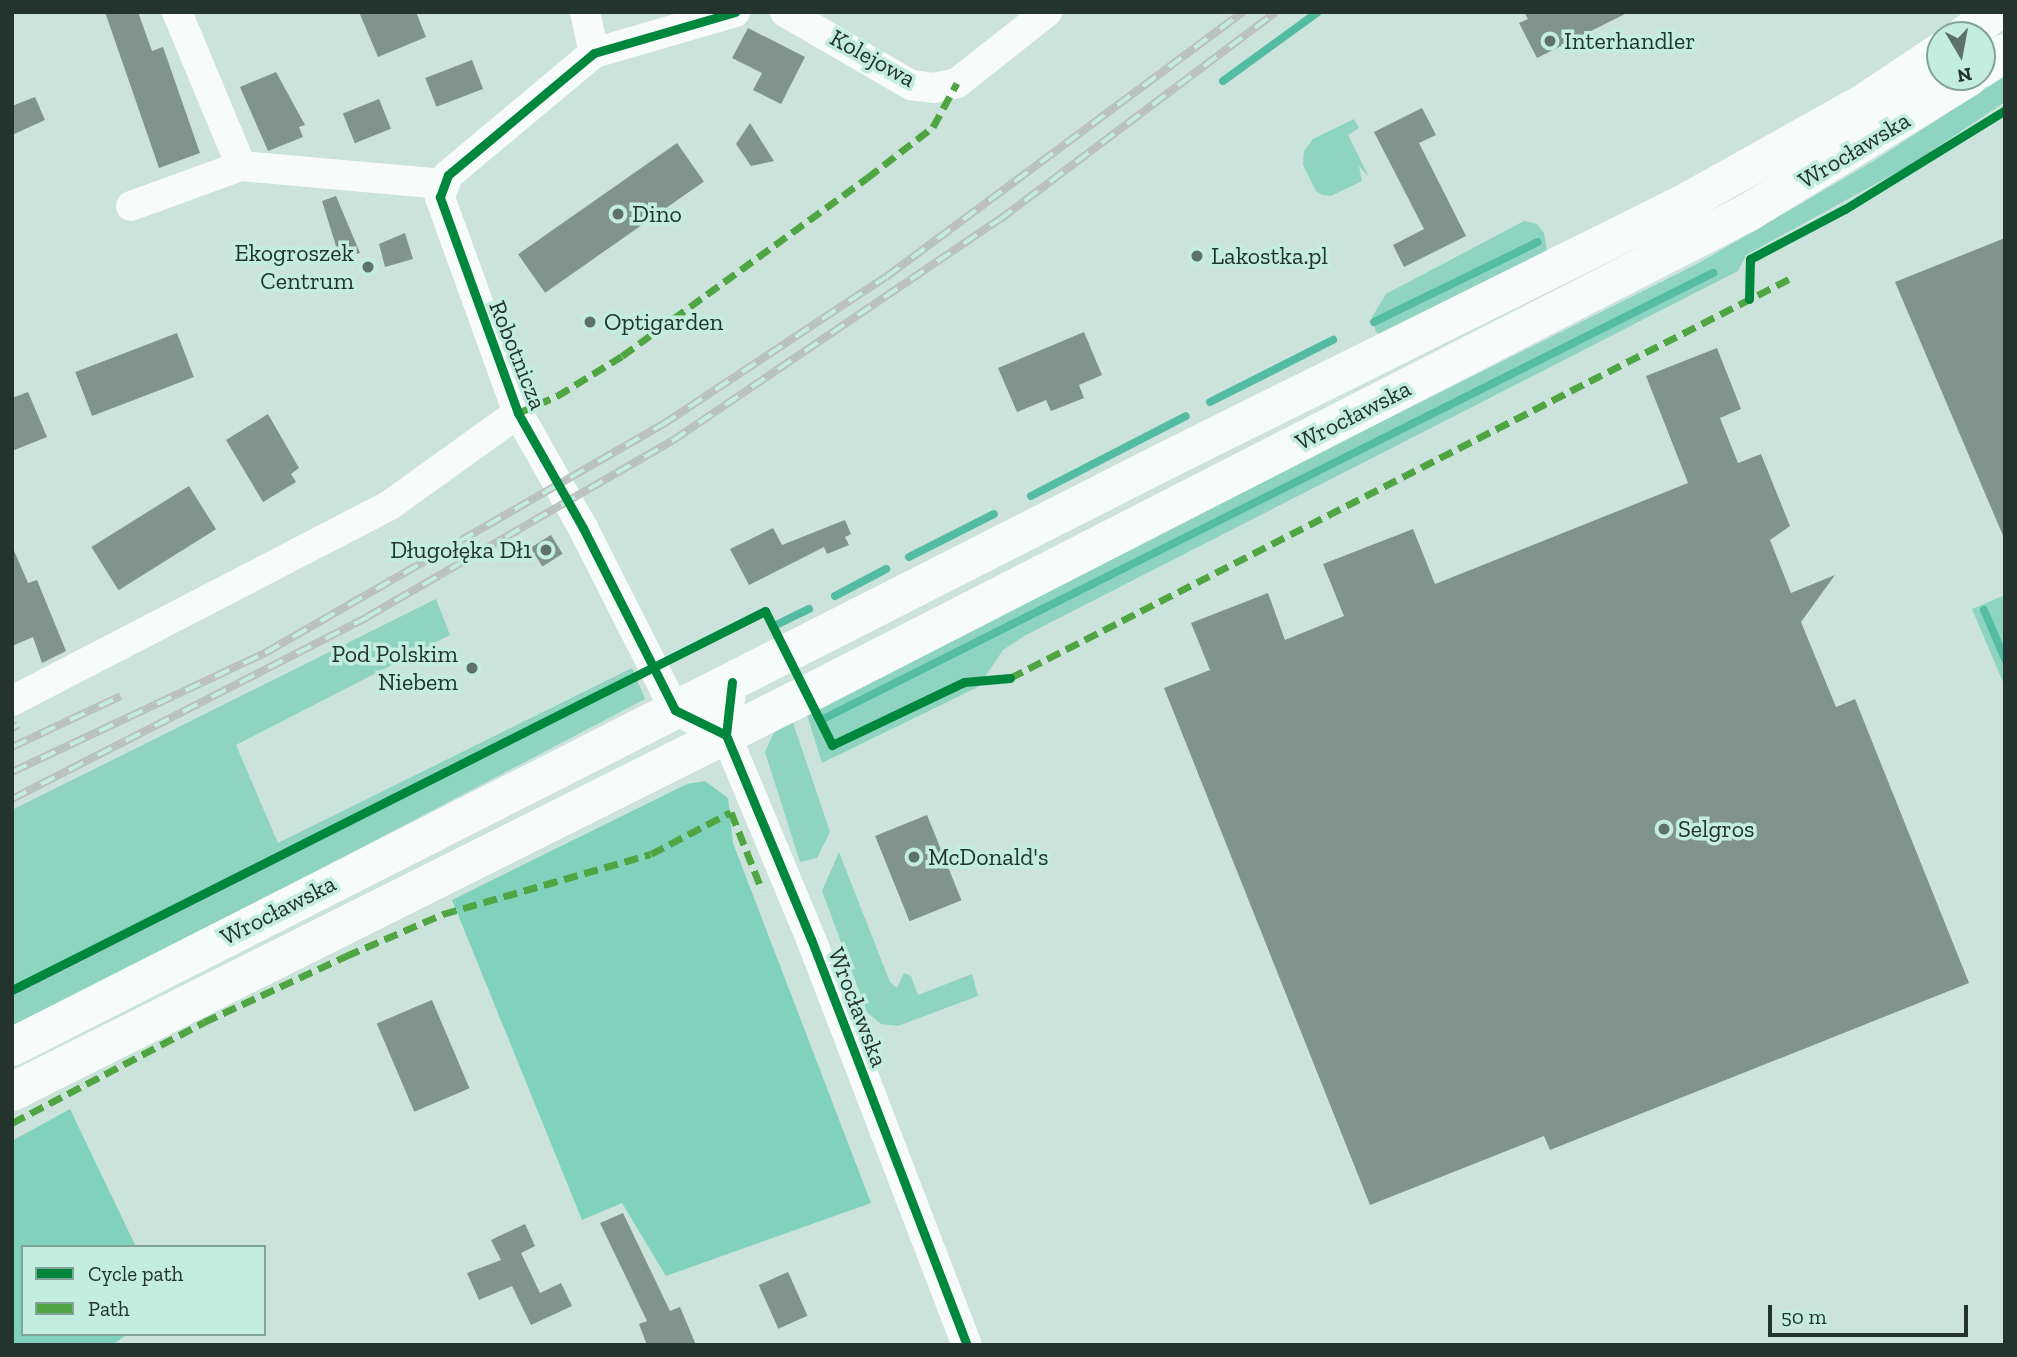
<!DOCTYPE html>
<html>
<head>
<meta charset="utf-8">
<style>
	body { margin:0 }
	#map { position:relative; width:2017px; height:1357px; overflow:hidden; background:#cce3dc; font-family:"Zilla Slab",serif }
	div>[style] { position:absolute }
	.green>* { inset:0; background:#8fd4c0 }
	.forest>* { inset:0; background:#81d2bd }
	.stream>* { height:8px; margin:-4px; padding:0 4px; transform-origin:4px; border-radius:4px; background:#53bca3 }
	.building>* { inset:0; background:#81938d; transform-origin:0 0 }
	.minor>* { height:30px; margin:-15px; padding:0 15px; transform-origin:15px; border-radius:15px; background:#f7fbfa }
	.secondary>* { height:38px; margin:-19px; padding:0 19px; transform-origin:19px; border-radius:19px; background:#f7fbfa }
	.rail>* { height:8px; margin-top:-4px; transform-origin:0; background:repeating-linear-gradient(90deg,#c2eddf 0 16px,#bac0be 0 32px); box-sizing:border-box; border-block:2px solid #bac0be }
	.quiet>* { height:7px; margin-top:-3.5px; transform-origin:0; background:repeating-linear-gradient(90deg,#50a543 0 14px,transparent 0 21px) }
	.cycleway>* { height:9px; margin:-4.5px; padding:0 4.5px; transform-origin:4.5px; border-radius:4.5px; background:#00873e }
	.dots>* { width:19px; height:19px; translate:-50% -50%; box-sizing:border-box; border:4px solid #c2eddf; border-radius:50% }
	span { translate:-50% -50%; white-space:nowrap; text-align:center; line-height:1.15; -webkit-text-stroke:7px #c2eddf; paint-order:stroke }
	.poi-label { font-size:24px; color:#23342e }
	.left { translate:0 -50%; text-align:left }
	.right { translate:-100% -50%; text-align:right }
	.street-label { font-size:24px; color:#23342e }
	.frame { position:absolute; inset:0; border:14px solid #23342e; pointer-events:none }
	.legend { position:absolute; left:21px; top:1245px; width:245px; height:91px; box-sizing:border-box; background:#c2eddf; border:2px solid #82a398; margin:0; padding:9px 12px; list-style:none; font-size:21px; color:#23342e }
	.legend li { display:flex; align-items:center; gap:14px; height:35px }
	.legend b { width:35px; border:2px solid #82a398 }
	.north { position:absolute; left:1926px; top:21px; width:70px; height:70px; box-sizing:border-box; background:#c2eddf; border:2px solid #82a398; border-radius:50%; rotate:170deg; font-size:19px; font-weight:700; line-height:28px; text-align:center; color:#23342e }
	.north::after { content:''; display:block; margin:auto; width:24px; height:32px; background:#5e716b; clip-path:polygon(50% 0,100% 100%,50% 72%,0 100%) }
	.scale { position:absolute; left:1768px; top:1305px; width:200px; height:32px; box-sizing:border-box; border:4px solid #23342e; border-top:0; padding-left:9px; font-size:21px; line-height:24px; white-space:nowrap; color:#23342e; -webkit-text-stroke:5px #c2eddf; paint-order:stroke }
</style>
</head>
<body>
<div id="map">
	<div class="green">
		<div style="clip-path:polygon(2005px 76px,2005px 102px,1912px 164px,1746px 255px,1738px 271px,1026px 635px,1003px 650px,978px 687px,822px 763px,807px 715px,813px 706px,1699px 263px,1872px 162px)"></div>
		<div style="clip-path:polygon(1354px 119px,1359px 128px,1348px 135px,1369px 177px,1359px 166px,1362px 181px,1331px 196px,1322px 195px,1316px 191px,1303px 165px,1304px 151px,1313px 139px)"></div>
		<div style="clip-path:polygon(1524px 221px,1537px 224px,1544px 233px,1547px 251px,1386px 339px,1376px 332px,1372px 317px,1386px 294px)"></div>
		<div style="clip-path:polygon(2005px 595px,2005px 687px,1972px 609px)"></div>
		<div style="clip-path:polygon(436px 599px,450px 635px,236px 745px,278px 843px,632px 668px,645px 699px,12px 1031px,12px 810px)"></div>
		<div style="clip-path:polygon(791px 717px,830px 832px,817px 858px,800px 862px,765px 752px,777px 726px)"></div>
		<div style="clip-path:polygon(839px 852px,890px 982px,897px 988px,904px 973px,911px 976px,918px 995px,972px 974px,978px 996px,898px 1026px,881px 1024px,867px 1012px,822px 891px)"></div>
	</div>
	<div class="forest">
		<div style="clip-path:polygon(705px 781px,728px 798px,733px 843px,871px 1203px,666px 1276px,622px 1203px,582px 1220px,452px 900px,687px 784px)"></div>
		<div style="clip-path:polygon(70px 1109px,136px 1247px,23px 1247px,23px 1334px,128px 1334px,112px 1345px,12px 1345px,12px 1141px)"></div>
	</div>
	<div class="stream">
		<div style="left:1223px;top:81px;width:117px;rotate:-36deg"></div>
		<div style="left:1374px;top:322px;width:182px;rotate:-26deg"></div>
		<div style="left:1210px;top:402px;width:138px;rotate:-26.8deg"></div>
		<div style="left:1031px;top:496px;width:174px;rotate:-27.3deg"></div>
		<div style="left:909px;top:557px;width:95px;rotate:-26.8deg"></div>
		<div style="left:835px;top:596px;width:58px;rotate:-27.9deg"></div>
		<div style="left:1984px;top:610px;width:53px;rotate:66.8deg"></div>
		<div style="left:774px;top:626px;width:39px;rotate:-26deg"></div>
		<div style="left:821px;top:720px;width:998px;rotate:-26.62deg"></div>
	</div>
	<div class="building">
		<div style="clip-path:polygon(105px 12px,138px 12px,152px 51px,163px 47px,200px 153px,159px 168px)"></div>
		<div style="clip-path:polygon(359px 12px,416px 12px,426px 37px,378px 57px)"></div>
		<div style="clip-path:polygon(1524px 12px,1629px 12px,1537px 58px,1519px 23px,1528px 19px)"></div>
		<div style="clip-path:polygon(748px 28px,805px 57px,781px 104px,753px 90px,762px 73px,732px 58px)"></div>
		<div style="left:472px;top:60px;width:31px;height:50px;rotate:69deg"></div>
		<div style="clip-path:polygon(276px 72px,305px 125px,299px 127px,303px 137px,268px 151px,240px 87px)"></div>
		<div style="clip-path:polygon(35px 97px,45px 120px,12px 135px,12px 106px)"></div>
		<div style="left:379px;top:99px;width:32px;height:39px;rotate:68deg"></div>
		<div style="clip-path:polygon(1422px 108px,1436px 135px,1419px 143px,1466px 236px,1404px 267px,1393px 245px,1424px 229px,1374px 132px)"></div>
		<div style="clip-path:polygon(750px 123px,774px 161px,751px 166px,736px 144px)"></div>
		<div style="left:677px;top:143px;width:47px;height:194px;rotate:55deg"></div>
		<div style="clip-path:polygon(336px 196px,360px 253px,340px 259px,322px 201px)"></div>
		<div style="clip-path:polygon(405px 233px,413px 259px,385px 267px,379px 244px)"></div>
		<div style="clip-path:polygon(2005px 238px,2005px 538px,2004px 538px,1895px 282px)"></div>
		<div style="clip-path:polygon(1084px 332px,1102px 375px,1079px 385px,1084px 398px,1051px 411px,1046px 400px,1017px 412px,998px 368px)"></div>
		<div style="left:177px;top:333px;width:47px;height:109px;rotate:69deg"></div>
		<div style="clip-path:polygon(1717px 348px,1741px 409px,1720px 418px,1738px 463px,1761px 454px,1790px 526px,1770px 540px,1791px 593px,1835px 575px,1801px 622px,1836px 707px,1855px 699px,1969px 983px,1550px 1150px,1544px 1136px,1370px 1205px,1164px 688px,1210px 670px,1191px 623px,1268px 593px,1285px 640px,1344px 616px,1323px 564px,1413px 529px,1435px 584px,1688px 483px,1646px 376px)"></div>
		<div style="clip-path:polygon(28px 392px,47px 437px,12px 451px,12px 398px)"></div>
		<div style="clip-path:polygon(268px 414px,299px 468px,291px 474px,296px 482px,263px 502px,226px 440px)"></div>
		<div style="left:189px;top:486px;width:51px;height:115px;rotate:58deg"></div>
		<div style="clip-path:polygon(845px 520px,851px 534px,845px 537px,849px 545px,827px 554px,824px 547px,749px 585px,730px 549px,773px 528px,782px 545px)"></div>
		<div style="left:551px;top:535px;width:22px;height:24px;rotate:58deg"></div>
		<div style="clip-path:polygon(12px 546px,28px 583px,37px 580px,66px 651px,42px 663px,33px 637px,12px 646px)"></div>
		<div style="left:927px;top:815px;width:92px;height:56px;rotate:68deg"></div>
		<div style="left:432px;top:1000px;width:96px;height:60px;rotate:67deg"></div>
		<div style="clip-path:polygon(623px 1213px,670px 1311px,680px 1307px,696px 1345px,647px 1345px,639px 1324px,647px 1321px,600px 1223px)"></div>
		<div style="clip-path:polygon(525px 1224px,535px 1246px,521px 1253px,540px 1293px,561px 1283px,572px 1306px,531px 1325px,512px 1286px,479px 1300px,467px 1273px,501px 1260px,491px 1240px)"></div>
		<div style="left:788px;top:1272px;width:48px;height:32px;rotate:66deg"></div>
	</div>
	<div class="minor">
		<div style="left:177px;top:12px;width:167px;rotate:67.4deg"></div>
		<div style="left:241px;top:166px;width:203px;rotate:5.1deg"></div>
		<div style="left:585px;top:12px;width:42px;rotate:77.6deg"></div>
		<div style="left:785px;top:12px;width:146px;rotate:30.1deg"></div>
		<div style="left:911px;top:85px;width:23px;rotate:7deg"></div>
		<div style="left:934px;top:88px;width:24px;rotate:-12deg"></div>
		<div style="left:957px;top:83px;width:115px;rotate:-38.3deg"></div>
		<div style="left:131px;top:206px;width:117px;rotate:-20deg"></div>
		<div style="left:732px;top:682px;width:53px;rotate:96.5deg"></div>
		<div style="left:726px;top:735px;width:221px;rotate:67.4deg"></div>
		<div style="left:811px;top:939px;width:435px;rotate:69deg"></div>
		<div style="left:12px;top:701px;width:426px;rotate:-27.4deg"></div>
		<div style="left:390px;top:505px;width:158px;rotate:-35.7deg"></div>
		<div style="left:726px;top:735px;width:57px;rotate:-153.9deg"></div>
		<div style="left:675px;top:710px;width:204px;rotate:-116.8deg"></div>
		<div style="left:583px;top:528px;width:132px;rotate:-119.5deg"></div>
		<div style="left:518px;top:413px;width:230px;rotate:-109.9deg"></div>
		<div style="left:440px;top:197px;width:23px;rotate:-70deg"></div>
		<div style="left:448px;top:175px;width:190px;rotate:-39.9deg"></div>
		<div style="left:594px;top:53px;width:147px;rotate:-16.2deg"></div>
	</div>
	<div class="secondary">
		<div style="left:1965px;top:35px;width:39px;rotate:-37deg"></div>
		<div style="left:1982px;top:68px;width:27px;rotate:-33deg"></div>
		<div style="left:12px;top:1047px;width:1296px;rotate:-26.94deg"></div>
		<div style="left:1167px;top:460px;width:574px;rotate:-26.39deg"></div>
		<div style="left:1681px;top:205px;width:207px;rotate:-29.2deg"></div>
		<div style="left:1862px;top:104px;width:94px;rotate:-33.7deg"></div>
		<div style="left:12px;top:1092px;width:874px;rotate:-26.57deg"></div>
		<div style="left:794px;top:701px;width:1073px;rotate:-27.11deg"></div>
		<div style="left:1749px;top:212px;width:258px;rotate:-31.5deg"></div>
	</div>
	<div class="rail">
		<div style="left:12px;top:728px;width:7px;rotate:-27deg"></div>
		<div style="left:12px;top:747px;width:120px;rotate:-25.1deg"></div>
		<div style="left:12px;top:772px;width:280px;rotate:-25.2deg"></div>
		<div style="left:265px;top:653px;width:458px;rotate:-29.9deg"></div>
		<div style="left:662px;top:425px;width:268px;rotate:-33.5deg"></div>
		<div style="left:886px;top:277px;width:445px;rotate:-36.6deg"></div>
		<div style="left:12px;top:799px;width:399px;rotate:-27.1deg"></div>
		<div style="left:367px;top:617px;width:352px;rotate:-30deg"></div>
		<div style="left:672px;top:441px;width:395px;rotate:-34.1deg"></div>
		<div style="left:999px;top:220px;width:346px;rotate:-36.9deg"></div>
	</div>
	<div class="quiet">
		<div style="left:518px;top:413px;width:43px;rotate:-23.6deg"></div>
		<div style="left:557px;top:396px;width:76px;rotate:-31.6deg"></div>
		<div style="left:622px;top:356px;width:303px;rotate:-36deg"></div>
		<div style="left:867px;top:178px;width:83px;rotate:-37.7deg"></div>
		<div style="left:933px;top:127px;width:50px;rotate:-61.4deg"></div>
		<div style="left:1010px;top:678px;width:875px;rotate:-27.12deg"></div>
		<div style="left:12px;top:1123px;width:217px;rotate:-27.7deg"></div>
		<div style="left:204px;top:1022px;width:157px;rotate:-24.9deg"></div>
		<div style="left:346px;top:956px;width:106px;rotate:-23.4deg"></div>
		<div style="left:443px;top:914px;width:216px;rotate:-16.1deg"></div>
		<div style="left:651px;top:854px;width:90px;rotate:-27.7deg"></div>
		<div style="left:731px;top:812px;width:84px;rotate:68.3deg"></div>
	</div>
	<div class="cycleway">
		<div style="left:1749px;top:299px;width:40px;rotate:-88.6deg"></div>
		<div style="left:1750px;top:259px;width:107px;rotate:-27.8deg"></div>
		<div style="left:1845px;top:209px;width:188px;rotate:-31.7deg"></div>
		<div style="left:732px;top:682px;width:53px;rotate:96.5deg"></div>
		<div style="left:726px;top:735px;width:221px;rotate:67.4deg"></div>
		<div style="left:811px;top:939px;width:435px;rotate:69deg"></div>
		<div style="left:726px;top:735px;width:57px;rotate:-153.9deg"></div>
		<div style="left:675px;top:710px;width:204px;rotate:-116.8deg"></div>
		<div style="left:583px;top:528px;width:132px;rotate:-119.5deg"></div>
		<div style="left:518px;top:413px;width:230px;rotate:-109.9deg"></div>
		<div style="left:440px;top:197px;width:23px;rotate:-70deg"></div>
		<div style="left:448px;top:175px;width:190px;rotate:-39.9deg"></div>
		<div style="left:594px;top:53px;width:147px;rotate:-16.2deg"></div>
		<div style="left:12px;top:990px;width:843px;rotate:-26.72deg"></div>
		<div style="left:765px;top:611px;width:150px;rotate:63.4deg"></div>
		<div style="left:832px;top:745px;width:146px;rotate:-25.5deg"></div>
		<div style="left:964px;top:682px;width:46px;rotate:-5deg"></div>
	</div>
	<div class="dots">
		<div style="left:1550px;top:41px;background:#5e716b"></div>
		<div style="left:618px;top:214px;background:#5e716b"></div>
		<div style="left:1197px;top:256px;background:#5e716b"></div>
		<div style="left:368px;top:267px;background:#5e716b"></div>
		<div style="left:590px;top:322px;background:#5e716b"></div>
		<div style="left:546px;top:550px;background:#5e716b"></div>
		<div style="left:472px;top:668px;background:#5e716b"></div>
		<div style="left:1664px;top:829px;background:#5e716b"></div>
		<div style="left:914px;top:857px;background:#5e716b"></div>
	</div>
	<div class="poi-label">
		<span class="left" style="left:1564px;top:41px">Interhandler</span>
		<span class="left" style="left:632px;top:214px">Dino</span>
		<span class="right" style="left:354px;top:267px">Ekogroszek<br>Centrum</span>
		<span class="left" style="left:1211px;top:256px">Lakostka.pl</span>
		<span class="left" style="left:604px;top:322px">Optigarden</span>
		<span class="right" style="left:532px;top:550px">Długołęka Dł1</span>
		<span class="right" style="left:458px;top:668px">Pod Polskim<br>Niebem</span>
		<span class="left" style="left:1678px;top:829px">Selgros</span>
		<span class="left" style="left:928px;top:857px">McDonald's</span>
	</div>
	<div class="street-label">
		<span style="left:873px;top:58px;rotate:29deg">Kolejowa</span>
		<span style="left:1854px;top:150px;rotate:-31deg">Wrocławska</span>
		<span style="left:518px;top:355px;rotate:68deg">Robotnicza</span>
		<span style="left:1353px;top:415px;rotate:-27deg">Wrocławska</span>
		<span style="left:278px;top:910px;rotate:-27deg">Wrocławska</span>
		<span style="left:858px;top:1007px;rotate:69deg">Wrocławska</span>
	</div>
	<div class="frame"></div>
	<ul class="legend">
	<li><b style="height:9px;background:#00873e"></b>Cycle path</li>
	<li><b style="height:9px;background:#50a543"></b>Path</li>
	</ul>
	<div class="north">N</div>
	<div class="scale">50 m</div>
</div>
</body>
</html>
